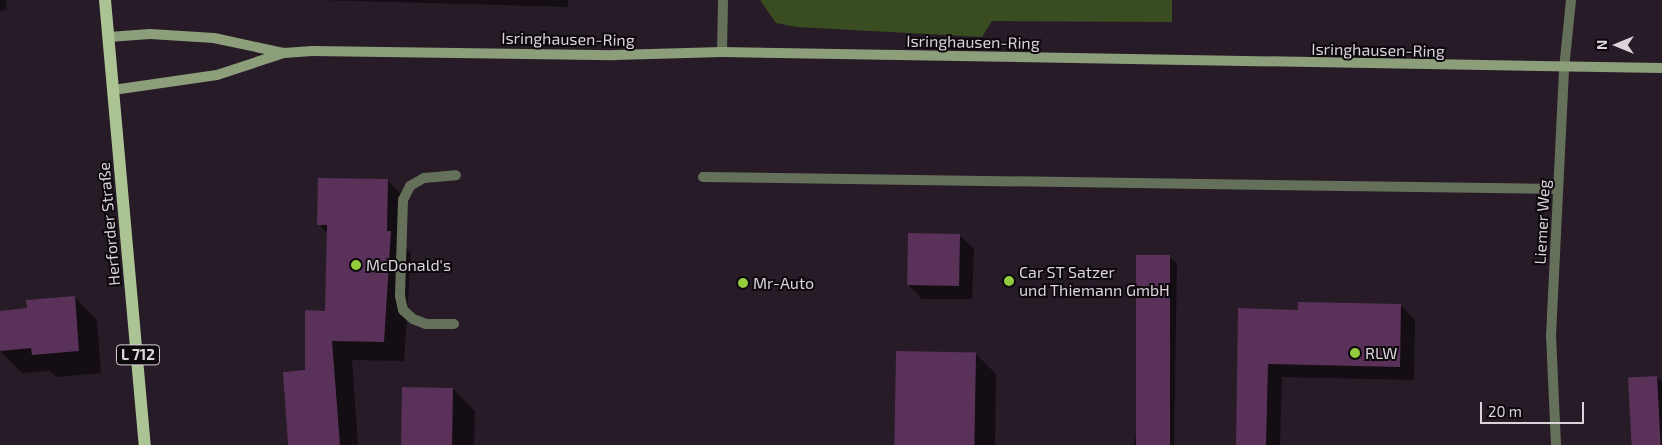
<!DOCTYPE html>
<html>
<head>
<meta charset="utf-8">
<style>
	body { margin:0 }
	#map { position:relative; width:1662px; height:445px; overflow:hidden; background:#261b26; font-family:"Exo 2",sans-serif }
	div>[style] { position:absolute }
	.green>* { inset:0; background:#394d20 }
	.shadow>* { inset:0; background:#0007 }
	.building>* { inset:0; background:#5a3259; transform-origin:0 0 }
	.lane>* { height:10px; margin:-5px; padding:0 5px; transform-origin:5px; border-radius:5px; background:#65705a }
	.street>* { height:10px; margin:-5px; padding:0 5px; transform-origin:5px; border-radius:5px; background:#65705a }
	.secondary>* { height:10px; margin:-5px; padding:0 5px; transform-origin:5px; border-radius:5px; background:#8d9f7a }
	.primary>* { height:12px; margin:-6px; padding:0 6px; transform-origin:6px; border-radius:6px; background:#acc394 }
	.dots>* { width:14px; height:14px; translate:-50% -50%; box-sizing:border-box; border:2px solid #0c080c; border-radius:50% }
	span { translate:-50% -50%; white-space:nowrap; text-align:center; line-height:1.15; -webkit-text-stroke:4px #0c080c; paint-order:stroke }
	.shield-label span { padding:1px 4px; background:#0c080c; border:1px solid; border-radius:4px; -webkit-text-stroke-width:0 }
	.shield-label { font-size:15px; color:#dbd3da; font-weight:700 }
	.street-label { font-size:16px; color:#dbd3da }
	.poi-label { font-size:16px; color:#dbd3da }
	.left { translate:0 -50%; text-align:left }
	.north { position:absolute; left:1592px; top:20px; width:50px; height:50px; -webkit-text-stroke:4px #0c080c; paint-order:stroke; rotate:270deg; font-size:14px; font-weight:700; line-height:20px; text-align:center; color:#dbd3da }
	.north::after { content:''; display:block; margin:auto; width:18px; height:22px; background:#dbd3da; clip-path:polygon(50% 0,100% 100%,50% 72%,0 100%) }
	.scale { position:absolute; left:1480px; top:402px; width:104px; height:22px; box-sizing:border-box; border:2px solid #dbd3da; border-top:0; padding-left:6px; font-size:15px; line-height:18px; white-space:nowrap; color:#dbd3da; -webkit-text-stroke:4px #0c080c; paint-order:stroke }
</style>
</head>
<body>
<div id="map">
	<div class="green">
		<div style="clip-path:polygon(760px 0,1172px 0,1172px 22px,992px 21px,982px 37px,796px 27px,776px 23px)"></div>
	</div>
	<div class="shadow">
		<div style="clip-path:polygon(0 0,6px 0,7px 10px,0 11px)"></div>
		<div style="clip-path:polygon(319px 0,568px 0,568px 7px)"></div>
		<div style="clip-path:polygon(388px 181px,408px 201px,406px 248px,411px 253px,404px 361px,352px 360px,358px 445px,289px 445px,307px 371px,326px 312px,328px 234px,319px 224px)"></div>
		<div style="clip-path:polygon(959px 235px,974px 249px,972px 299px,922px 299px,908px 284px)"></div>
		<div style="clip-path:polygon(1169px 256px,1177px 264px,1174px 445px,1134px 445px)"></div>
		<div style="clip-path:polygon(74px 297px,97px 320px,101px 373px,56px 377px,50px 371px,22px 373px,0 351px,0 312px,28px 309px)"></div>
		<div style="clip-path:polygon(1401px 306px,1415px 320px,1414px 380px,1282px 377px,1280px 445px,1237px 445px,1239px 310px,1299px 311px)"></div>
		<div style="clip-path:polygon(975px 353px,996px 374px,995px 445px,896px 445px)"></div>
		<div style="clip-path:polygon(1657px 377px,1662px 382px,1662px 445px,1634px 445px)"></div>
		<div style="clip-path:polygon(453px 389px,475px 411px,474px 445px,401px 445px)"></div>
	</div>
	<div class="building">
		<div style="clip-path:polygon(318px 178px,388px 179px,387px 231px,391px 231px,384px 342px,332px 341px,340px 445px,288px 445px,283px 372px,305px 370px,305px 310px,325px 311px,327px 225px,317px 225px)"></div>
		<div style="left:908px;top:233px;width:52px;height:52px;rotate:1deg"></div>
		<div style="left:1136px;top:255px;width:34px;height:190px"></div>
		<div style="clip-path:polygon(75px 296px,79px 351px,32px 355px,31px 348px,0 351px,0 311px,27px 308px,26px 300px)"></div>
		<div style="clip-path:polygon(1298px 302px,1401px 304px,1400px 367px,1268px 364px,1266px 445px,1236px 445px,1238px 308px,1298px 310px)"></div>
		<div style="left:896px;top:351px;width:80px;height:94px;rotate:1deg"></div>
		<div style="left:1657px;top:376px;width:69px;height:29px;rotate:87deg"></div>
		<div style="left:402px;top:387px;width:51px;height:58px;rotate:1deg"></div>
	</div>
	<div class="lane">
		<div style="left:703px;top:177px;width:855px;rotate:0.8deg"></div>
		<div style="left:454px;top:324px;width:28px;rotate:180deg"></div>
		<div style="left:426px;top:324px;width:14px;rotate:-159deg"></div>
		<div style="left:413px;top:319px;width:13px;rotate:-138deg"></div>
		<div style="left:403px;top:310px;width:14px;rotate:-102deg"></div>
		<div style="left:400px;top:296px;width:96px;rotate:-88.2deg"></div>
		<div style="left:403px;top:200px;width:16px;rotate:-63deg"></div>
		<div style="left:410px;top:186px;width:16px;rotate:-30deg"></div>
		<div style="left:424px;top:178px;width:32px;rotate:-5deg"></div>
	</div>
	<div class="street">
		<div style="left:722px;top:52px;width:52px;rotate:-88.9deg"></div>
		<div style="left:1556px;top:445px;width:109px;rotate:-92.6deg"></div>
		<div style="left:1551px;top:336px;width:267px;rotate:-87.2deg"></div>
		<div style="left:1564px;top:69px;width:69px;rotate:-84.2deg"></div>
	</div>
	<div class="secondary">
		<div style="left:109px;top:37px;width:41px;rotate:-4.2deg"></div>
		<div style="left:150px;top:34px;width:64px;rotate:3.6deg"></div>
		<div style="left:214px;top:38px;width:72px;rotate:12.1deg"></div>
		<div style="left:113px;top:90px;width:105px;rotate:-8.2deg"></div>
		<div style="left:217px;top:75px;width:71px;rotate:-18.2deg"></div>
		<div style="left:284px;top:53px;width:28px;rotate:-4deg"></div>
		<div style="left:312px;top:51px;width:303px;rotate:0.8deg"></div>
		<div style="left:615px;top:55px;width:107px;rotate:-1.6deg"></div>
		<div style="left:722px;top:52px;width:940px;rotate:0.98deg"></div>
	</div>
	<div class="primary">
		<div style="left:105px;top:0;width:447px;rotate:84.9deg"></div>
	</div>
	<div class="dots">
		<div style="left:356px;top:265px;background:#94cc3d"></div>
		<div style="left:1009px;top:281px;background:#94cc3d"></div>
		<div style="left:743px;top:283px;background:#94cc3d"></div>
		<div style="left:1355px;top:353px;background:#94cc3d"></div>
	</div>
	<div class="shield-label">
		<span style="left:138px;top:355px">L 712</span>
	</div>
	<div class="street-label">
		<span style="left:568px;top:39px;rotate:1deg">Isringhausen-Ring</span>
		<span style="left:973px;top:42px;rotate:1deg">Isringhausen-Ring</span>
		<span style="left:1378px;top:50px;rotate:1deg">Isringhausen-Ring</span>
		<span style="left:1542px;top:222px;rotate:-87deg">Liemer Weg</span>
		<span style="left:109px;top:224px;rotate:-95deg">Herforder Straße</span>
	</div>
	<div class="poi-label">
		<span class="left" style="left:366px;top:265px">McDonald's</span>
		<span class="left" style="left:1019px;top:281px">Car ST Satzer<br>und Thiemann GmbH</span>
		<span class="left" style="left:753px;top:283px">Mr-Auto</span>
		<span class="left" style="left:1365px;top:353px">RLW</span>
	</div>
	<div class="north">N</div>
	<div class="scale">20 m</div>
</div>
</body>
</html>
